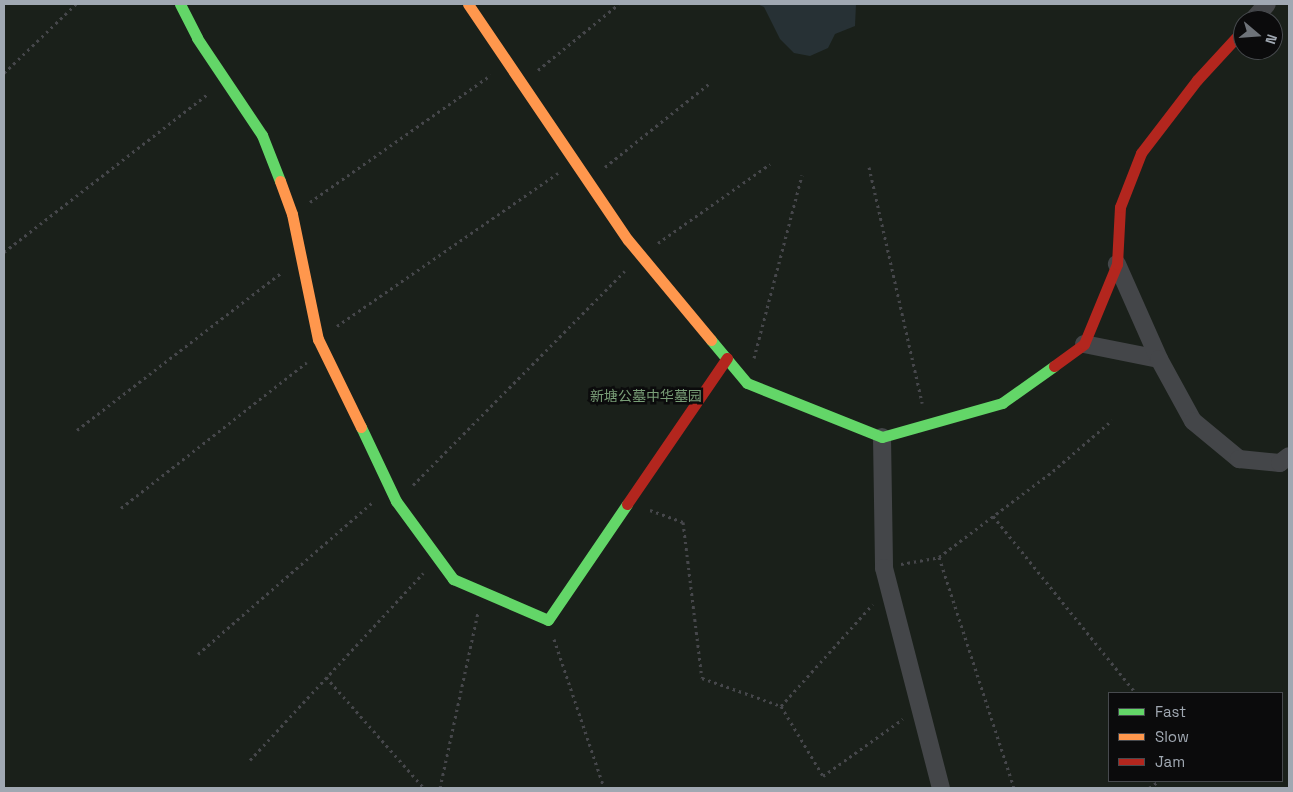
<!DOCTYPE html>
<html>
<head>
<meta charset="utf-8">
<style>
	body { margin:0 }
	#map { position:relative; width:1293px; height:792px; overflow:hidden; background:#101010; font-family:"Space Grotesk","Noto Sans SC",sans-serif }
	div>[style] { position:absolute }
	.green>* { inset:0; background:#1a201a }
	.water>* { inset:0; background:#273135 }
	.path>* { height:3px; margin-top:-1.5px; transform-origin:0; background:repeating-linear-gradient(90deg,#46474b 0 2.5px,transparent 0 6.5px) }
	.street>* { height:18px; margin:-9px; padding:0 9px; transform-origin:9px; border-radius:9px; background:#444649 }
	.fast>* { height:11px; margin:-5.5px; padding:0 5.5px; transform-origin:5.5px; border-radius:5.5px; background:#63d668 }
	.slow>* { height:11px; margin:-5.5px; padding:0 5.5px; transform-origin:5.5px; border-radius:5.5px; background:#ff974d }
	.jam>* { height:11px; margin:-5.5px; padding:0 5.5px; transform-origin:5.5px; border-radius:5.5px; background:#b3261e }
	span { translate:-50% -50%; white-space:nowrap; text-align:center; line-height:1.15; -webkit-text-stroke:5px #0b0b0c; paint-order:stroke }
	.park-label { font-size:14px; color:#799e77 }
	.frame { position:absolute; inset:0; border:5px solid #a0a8b2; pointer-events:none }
	.legend { position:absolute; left:1108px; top:692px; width:175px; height:90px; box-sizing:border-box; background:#0b0b0c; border:1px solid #474a4e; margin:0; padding:6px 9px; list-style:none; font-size:15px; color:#a0a8b2 }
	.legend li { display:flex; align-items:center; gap:10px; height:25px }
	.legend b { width:25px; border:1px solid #474a4e }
	.north { position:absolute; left:1233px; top:10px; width:50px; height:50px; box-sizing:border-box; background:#0b0b0c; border:1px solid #474a4e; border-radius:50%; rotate:108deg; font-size:14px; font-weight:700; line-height:20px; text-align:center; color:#a0a8b2 }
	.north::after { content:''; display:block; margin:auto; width:18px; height:22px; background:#6e7379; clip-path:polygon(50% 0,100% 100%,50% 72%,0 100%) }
</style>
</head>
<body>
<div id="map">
	<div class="green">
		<div style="clip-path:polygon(evenodd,4px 4px,1289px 4px,1289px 788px,4px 788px,4px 4px,1243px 20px,1273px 20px,1273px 50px,1243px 50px,1243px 20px,4px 4px,1109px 693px,1282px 693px,1282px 781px,1109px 781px,1109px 693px)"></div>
	</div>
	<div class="water">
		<div style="clip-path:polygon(757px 4px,856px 4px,855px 26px,835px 34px,828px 48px,810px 56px,794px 53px,780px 39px,764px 7px)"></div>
	</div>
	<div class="path">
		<div style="left:538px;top:70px;width:104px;rotate:-39.2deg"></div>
		<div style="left:4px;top:73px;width:100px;rotate:-43.8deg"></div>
		<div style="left:605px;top:167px;width:134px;rotate:-38.7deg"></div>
		<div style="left:869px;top:167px;width:242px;rotate:77.3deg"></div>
		<div style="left:310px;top:202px;width:221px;rotate:-35.1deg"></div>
		<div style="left:658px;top:243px;width:137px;rotate:-35.2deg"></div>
		<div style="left:4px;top:252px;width:259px;rotate:-37.8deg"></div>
		<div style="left:337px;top:326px;width:269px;rotate:-34.7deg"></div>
		<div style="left:754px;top:358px;width:189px;rotate:-75.3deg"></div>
		<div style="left:77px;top:430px;width:257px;rotate:-37.6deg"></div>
		<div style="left:413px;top:485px;width:301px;rotate:-45.3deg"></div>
		<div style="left:121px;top:508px;width:236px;rotate:-38.1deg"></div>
		<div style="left:650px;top:510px;width:35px;rotate:20deg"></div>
		<div style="left:683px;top:522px;width:157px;rotate:83.1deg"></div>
		<div style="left:702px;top:678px;width:84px;rotate:19.5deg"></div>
		<div style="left:781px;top:706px;width:137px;rotate:-48deg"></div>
		<div style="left:993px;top:516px;width:228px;rotate:51.1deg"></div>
		<div style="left:939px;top:557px;width:243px;rotate:72deg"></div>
		<div style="left:901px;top:564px;width:39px;rotate:-10deg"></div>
		<div style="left:939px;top:557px;width:143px;rotate:-37deg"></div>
		<div style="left:1053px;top:471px;width:78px;rotate:-40.8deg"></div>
		<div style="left:554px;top:639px;width:157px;rotate:71.4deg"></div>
		<div style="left:198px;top:654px;width:230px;rotate:-41deg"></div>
		<div style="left:326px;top:677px;width:148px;rotate:48.6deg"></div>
		<div style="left:781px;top:706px;width:82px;rotate:59deg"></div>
		<div style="left:823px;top:776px;width:98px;rotate:-35.5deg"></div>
		<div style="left:250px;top:760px;width:255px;rotate:-47.2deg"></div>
		<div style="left:440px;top:788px;width:180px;rotate:-77.8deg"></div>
		<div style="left:1149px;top:788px;width:12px;rotate:-35deg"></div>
	</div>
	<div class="street">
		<div style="left:1253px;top:20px;width:21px;rotate:-49deg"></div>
		<div style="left:1084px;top:344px;width:76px;rotate:11.3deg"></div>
		<div style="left:1159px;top:359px;width:104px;rotate:-113.9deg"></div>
		<div style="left:1159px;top:359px;width:71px;rotate:61.3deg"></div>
		<div style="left:1193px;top:421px;width:60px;rotate:39.6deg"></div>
		<div style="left:1239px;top:459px;width:41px;rotate:5.6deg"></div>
		<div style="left:1280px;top:463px;width:11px;rotate:-38deg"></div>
		<div style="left:882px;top:437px;width:131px;rotate:89.1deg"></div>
		<div style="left:884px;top:568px;width:227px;rotate:75.5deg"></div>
	</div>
	<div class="fast">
		<div style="left:180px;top:4px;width:38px;rotate:63deg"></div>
		<div style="left:197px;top:38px;width:117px;rotate:56.2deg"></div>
		<div style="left:262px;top:135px;width:49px;rotate:68.6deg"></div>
		<div style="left:711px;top:340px;width:56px;rotate:50.1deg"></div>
		<div style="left:747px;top:383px;width:145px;rotate:21.8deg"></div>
		<div style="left:882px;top:437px;width:125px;rotate:-15.8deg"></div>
		<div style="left:1002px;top:403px;width:64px;rotate:-35.4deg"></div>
		<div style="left:361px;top:427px;width:82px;rotate:64.7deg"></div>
		<div style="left:396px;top:501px;width:97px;rotate:53.8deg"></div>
		<div style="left:453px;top:579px;width:103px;rotate:23.3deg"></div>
		<div style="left:548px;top:620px;width:140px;rotate:-55.7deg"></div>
	</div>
	<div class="slow">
		<div style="left:468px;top:4px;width:285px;rotate:55.9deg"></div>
		<div style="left:628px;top:240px;width:130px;rotate:50.3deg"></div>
		<div style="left:280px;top:181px;width:35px;rotate:70deg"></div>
		<div style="left:292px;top:214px;width:128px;rotate:78.3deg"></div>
		<div style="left:318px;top:339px;width:98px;rotate:64deg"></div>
	</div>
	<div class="jam">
		<div style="left:1054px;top:366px;width:37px;rotate:-36deg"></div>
		<div style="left:1084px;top:344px;width:87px;rotate:-67.6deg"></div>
		<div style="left:1117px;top:264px;width:57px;rotate:-87deg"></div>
		<div style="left:1120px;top:207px;width:58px;rotate:-68.7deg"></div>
		<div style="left:1141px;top:153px;width:92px;rotate:-52.5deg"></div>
		<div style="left:1197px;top:80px;width:68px;rotate:-47.4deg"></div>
		<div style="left:627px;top:504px;width:177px;rotate:-55.6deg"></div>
	</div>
	<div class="park-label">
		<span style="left:646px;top:396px">新塘公墓中华墓园</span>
	</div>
	<div class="frame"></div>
	<ul class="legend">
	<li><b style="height:6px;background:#63d668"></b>Fast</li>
	<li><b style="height:6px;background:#ff974d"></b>Slow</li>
	<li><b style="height:6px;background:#b3261e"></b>Jam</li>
	</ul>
	<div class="north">N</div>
</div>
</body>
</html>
